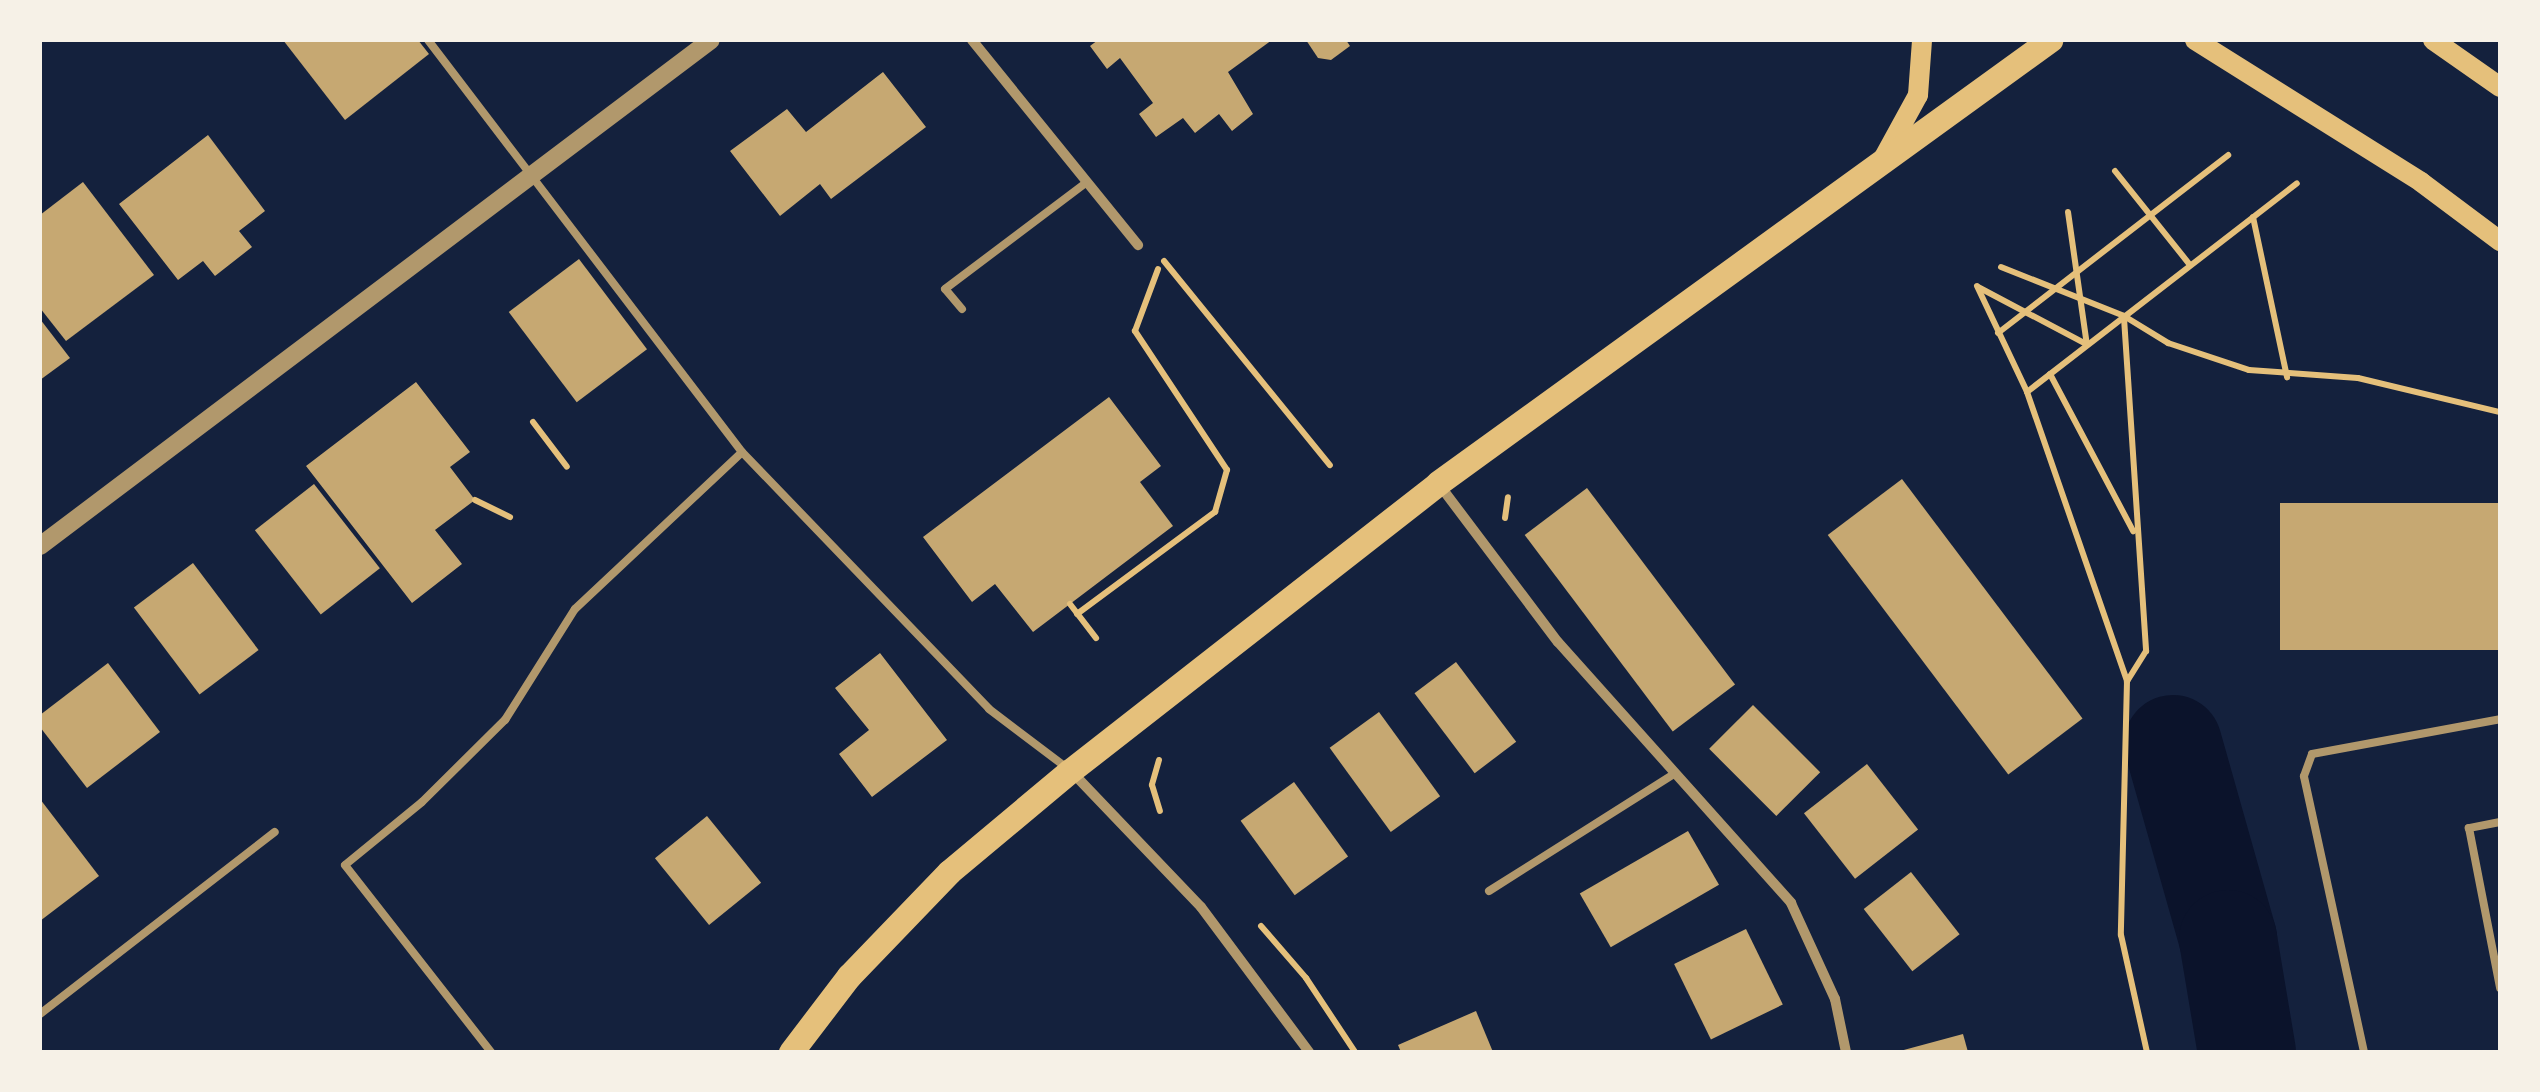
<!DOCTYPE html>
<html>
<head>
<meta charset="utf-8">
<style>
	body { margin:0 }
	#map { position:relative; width:2540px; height:1092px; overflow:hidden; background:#14213d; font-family:"Fira Sans Condensed",sans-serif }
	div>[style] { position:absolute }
	.river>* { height:98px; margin:-49px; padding:0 49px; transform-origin:49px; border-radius:49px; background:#0b132b }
	.building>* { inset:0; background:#c6a872; transform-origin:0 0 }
	.path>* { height:6px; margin:-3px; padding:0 3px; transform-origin:3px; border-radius:3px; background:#e5c07b }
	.service>* { height:8px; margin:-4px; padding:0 4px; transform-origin:4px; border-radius:4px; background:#b1986c }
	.minor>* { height:10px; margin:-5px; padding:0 5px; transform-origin:5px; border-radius:5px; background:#b1986c }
	.tertiary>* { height:18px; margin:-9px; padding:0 9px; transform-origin:9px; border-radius:9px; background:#b1986c }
	.secondary>* { height:20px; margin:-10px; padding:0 10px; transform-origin:10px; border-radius:10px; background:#e5c07b }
	.primary>* { height:25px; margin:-12.5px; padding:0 12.5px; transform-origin:12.5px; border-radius:12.5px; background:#e5c07b }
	span { translate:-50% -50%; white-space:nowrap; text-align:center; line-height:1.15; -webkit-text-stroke:8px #f6f1e7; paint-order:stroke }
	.frame { position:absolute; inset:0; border:42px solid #f6f1e7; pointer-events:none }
</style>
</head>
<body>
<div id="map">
	<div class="river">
		<div style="left:2173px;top:744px;width:203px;rotate:74.2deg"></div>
		<div style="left:2228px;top:939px;width:115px;rotate:80.5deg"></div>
	</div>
	<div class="building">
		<div style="clip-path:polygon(283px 40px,418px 40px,429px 54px,345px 120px)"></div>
		<div style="clip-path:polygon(1098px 40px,1272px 40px,1228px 72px,1253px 114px,1232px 131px,1219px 114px,1195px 133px,1183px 118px,1156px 137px,1139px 114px,1153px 103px,1120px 58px,1107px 69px,1090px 46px)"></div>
		<div style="clip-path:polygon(1306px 40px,1346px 40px,1350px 46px,1331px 60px,1318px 58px)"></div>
		<div style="clip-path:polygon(883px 72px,926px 127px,831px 199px,820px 184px,780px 216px,730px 151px,787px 109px,806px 132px)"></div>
		<div style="clip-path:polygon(208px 135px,265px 211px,239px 231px,252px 247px,215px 276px,203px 261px,178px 280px,119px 204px)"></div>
		<div style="clip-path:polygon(83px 182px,154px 275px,66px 341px,40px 308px,40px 215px)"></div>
		<div style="left:579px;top:259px;width:113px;height:88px;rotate:53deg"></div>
		<div style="clip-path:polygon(40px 319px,70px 358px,40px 380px)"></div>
		<div style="clip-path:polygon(416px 382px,470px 452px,450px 467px,475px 500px,435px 530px,462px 564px,412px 603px,306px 466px)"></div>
		<div style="clip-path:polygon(1109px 397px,1161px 466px,1140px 482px,1173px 526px,1033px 632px,995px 584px,972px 602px,923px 537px)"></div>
		<div style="left:1902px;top:479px;width:300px;height:93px;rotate:53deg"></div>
		<div style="left:314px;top:484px;width:107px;height:75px;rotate:52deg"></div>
		<div style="left:1587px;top:488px;width:246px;height:78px;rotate:53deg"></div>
		<div style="left:2500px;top:503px;width:147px;height:220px;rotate:90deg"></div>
		<div style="left:193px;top:563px;width:109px;height:74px;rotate:53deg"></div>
		<div style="clip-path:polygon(880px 653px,947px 740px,872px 797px,839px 754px,869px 730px,835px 688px)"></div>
		<div style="left:1456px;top:662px;width:100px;height:52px;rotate:53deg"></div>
		<div style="clip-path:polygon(108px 663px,160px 732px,87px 788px,40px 727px,40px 715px)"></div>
		<div style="left:1753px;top:705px;width:95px;height:62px;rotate:45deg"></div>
		<div style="left:1379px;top:712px;width:104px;height:61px;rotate:54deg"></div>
		<div style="left:1867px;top:764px;width:83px;height:80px;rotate:52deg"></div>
		<div style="left:1294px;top:782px;width:92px;height:66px;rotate:54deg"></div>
		<div style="clip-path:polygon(40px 799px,99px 876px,40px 921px)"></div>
		<div style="left:707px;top:816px;width:86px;height:67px;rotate:51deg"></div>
		<div style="left:1688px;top:831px;width:62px;height:125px;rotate:60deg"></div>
		<div style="left:1911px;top:872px;width:79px;height:60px;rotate:52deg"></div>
		<div style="left:1746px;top:929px;width:84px;height:80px;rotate:64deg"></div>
		<div style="clip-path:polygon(1476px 1011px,1493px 1052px,1401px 1052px,1398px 1045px)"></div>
		<div style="clip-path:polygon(1963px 1034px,1968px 1052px,1901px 1052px,1900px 1051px)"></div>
	</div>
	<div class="path">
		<div style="left:2115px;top:171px;width:120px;rotate:51.4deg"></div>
		<div style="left:2068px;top:212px;width:134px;rotate:81.9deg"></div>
		<div style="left:2253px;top:217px;width:164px;rotate:78deg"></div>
		<div style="left:1164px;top:261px;width:263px;rotate:50.9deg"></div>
		<div style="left:2001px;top:267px;width:132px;rotate:21.7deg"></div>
		<div style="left:2124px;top:316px;width:52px;rotate:31.5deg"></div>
		<div style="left:2168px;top:343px;width:85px;rotate:18.4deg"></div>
		<div style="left:2249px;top:370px;width:109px;rotate:4.2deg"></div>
		<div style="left:2358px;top:378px;width:146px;rotate:13.5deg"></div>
		<div style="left:1977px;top:286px;width:117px;rotate:64.7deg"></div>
		<div style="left:2027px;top:392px;width:306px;rotate:70.9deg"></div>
		<div style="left:2127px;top:681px;width:254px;rotate:91.4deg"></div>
		<div style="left:2121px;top:935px;width:120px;rotate:77.5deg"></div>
		<div style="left:1978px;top:287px;width:122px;rotate:27.8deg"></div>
		<div style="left:2124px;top:318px;width:334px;rotate:86.2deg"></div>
		<div style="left:2146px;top:651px;width:36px;rotate:122deg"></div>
		<div style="left:1998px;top:333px;width:291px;rotate:-37.7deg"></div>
		<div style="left:2050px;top:374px;width:178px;rotate:62.1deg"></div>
		<div style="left:2027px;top:392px;width:341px;rotate:-37.7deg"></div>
		<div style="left:533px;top:422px;width:56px;rotate:52.9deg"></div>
		<div style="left:475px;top:500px;width:39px;rotate:26deg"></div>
		<div style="left:1505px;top:518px;width:21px;rotate:-82deg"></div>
		<div style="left:1070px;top:604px;width:43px;rotate:52.6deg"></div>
		<div style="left:1077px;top:614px;width:172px;rotate:-36.5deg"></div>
		<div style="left:1215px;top:512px;width:44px;rotate:-74.1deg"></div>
		<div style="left:1227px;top:470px;width:167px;rotate:-123.5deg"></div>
		<div style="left:1135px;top:331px;width:66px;rotate:-69.6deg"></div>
		<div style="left:1159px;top:760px;width:26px;rotate:106deg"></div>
		<div style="left:1152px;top:785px;width:27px;rotate:73deg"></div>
		<div style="left:1261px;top:926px;width:69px;rotate:49.1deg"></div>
		<div style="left:1306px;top:978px;width:89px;rotate:56.5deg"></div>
	</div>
	<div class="service">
		<div style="left:428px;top:40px;width:518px;rotate:52.69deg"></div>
		<div style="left:742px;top:452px;width:356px;rotate:46.1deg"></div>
		<div style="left:989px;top:709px;width:98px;rotate:37.1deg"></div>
		<div style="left:962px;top:309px;width:26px;rotate:-130deg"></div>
		<div style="left:945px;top:289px;width:178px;rotate:-37deg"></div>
		<div style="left:2500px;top:822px;width:32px;rotate:169deg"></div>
		<div style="left:2469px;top:828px;width:163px;rotate:79deg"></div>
		<div style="left:1489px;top:891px;width:219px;rotate:-32.3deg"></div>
		<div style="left:40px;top:1014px;width:297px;rotate:-37.8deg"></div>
		<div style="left:491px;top:1052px;width:237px;rotate:-128deg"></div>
		<div style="left:345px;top:865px;width:99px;rotate:-39.3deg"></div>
		<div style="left:422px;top:802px;width:117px;rotate:-44.7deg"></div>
		<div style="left:505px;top:720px;width:131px;rotate:-57.8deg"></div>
		<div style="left:575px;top:609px;width:229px;rotate:-43.2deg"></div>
		<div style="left:2364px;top:1052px;width:282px;rotate:-102.3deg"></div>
		<div style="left:2304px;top:776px;width:23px;rotate:-70deg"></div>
		<div style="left:2312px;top:754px;width:191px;rotate:-10.5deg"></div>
	</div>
	<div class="minor">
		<div style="left:972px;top:40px;width:264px;rotate:51deg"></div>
		<div style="left:1438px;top:483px;width:199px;rotate:53deg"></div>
		<div style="left:1558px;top:642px;width:350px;rotate:48.2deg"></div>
		<div style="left:1791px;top:903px;width:106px;rotate:65.4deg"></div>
		<div style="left:1835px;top:999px;width:54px;rotate:78.3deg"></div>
		<div style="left:1071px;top:771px;width:188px;rotate:46.3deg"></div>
		<div style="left:1201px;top:907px;width:181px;rotate:53.3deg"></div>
	</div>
	<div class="tertiary">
		<div style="left:40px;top:546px;width:840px;rotate:-37.02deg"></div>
	</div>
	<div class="secondary">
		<div style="left:2195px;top:40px;width:267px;rotate:32.1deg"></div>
		<div style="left:2421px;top:182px;width:99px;rotate:36.8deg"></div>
		<div style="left:2433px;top:40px;width:82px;rotate:35deg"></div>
		<div style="left:1883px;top:159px;width:73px;rotate:-61.3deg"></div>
		<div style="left:1918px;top:95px;width:55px;rotate:-85.8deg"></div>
	</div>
	<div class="primary">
		<div style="left:791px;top:1052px;width:96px;rotate:-52.7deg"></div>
		<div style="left:849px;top:976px;width:144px;rotate:-46.1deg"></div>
		<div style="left:949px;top:872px;width:158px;rotate:-39.9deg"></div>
		<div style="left:1070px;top:771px;width:467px;rotate:-38deg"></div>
		<div style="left:1438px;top:483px;width:756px;rotate:-35.9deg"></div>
	</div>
	<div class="frame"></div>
</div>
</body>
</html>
